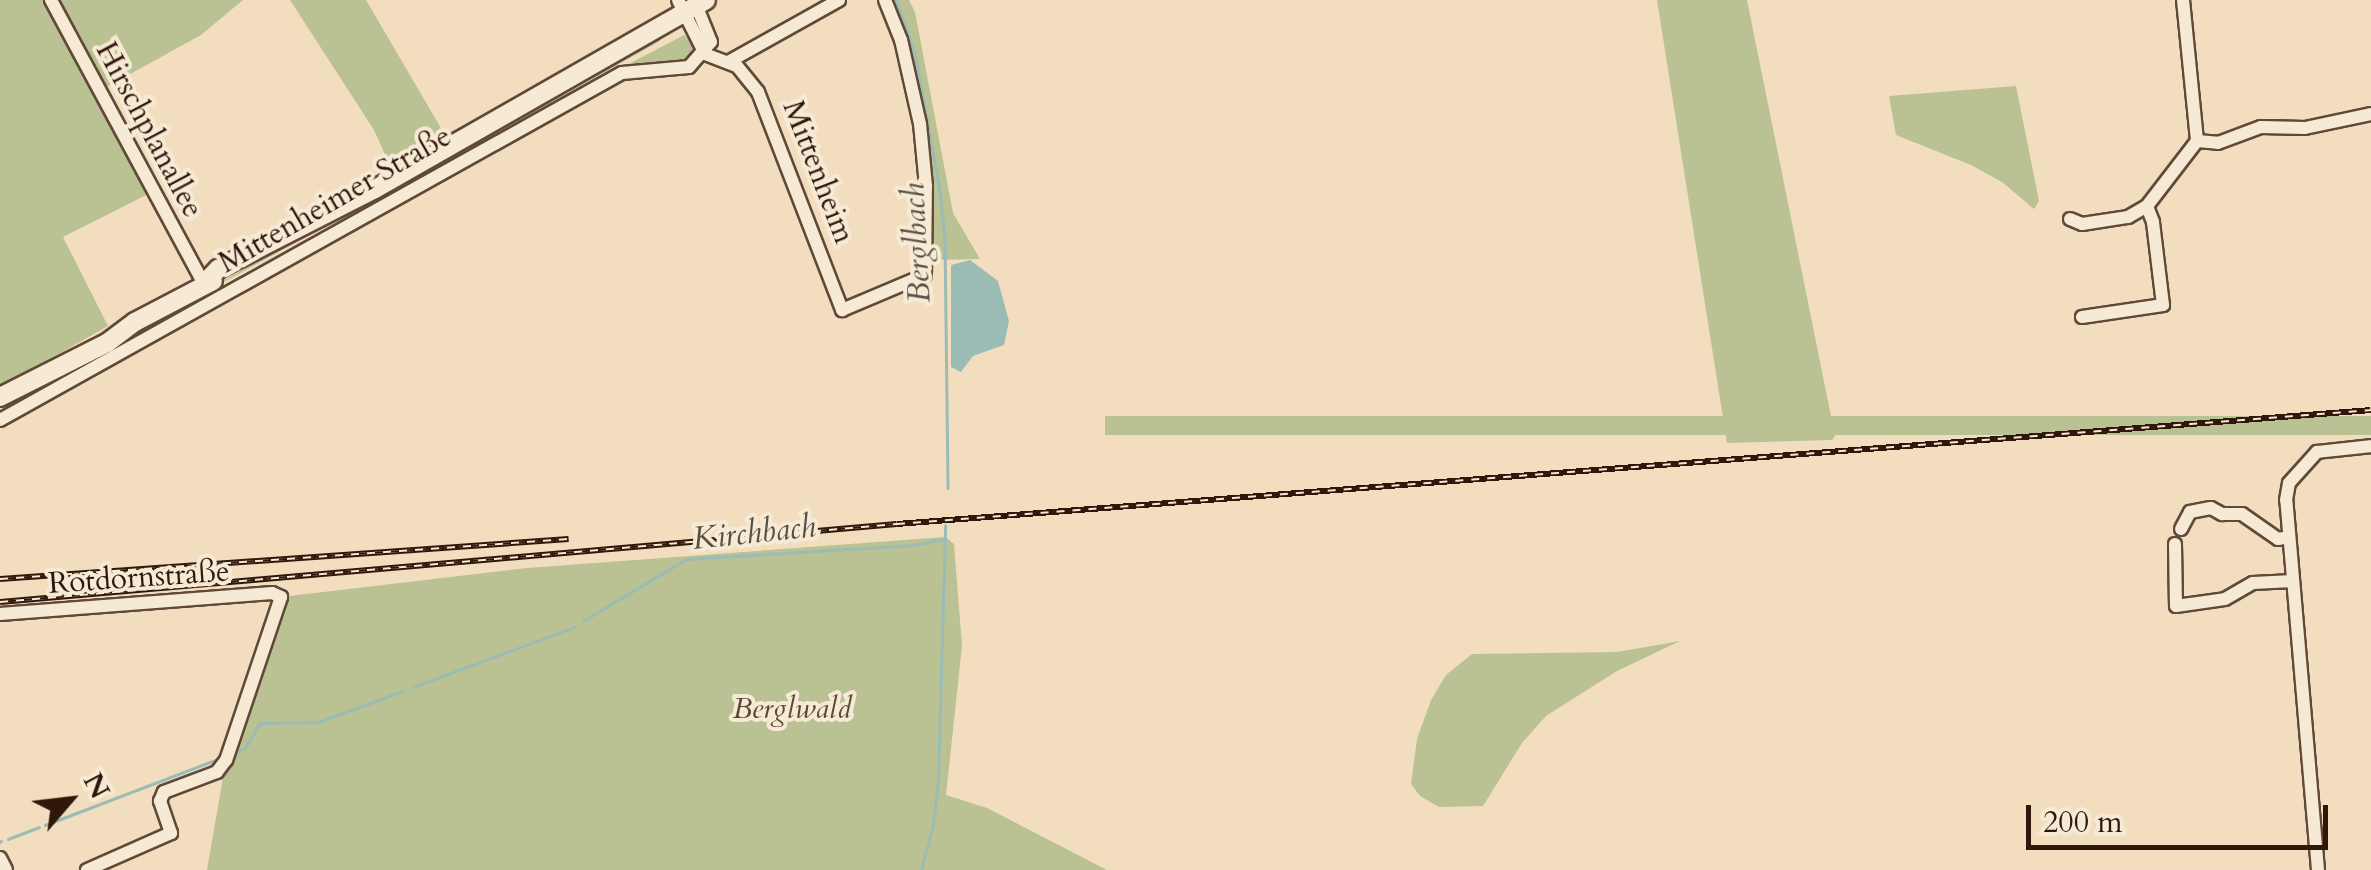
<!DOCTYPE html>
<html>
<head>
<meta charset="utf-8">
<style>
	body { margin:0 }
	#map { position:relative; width:2371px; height:870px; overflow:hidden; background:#f2debf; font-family:Cardo,serif }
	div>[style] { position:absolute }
	.green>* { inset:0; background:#bac192; transform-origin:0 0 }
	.water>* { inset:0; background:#9bbcb4 }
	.stream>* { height:2.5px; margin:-1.25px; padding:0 1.25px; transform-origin:1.25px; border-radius:1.25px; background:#9bbcb4 }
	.roads { filter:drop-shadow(2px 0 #604939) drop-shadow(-2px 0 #604939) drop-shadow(0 2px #604939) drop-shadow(0 -2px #604939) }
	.street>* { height:12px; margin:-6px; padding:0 6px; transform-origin:6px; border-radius:6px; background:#f7ead5 }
	.secondary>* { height:18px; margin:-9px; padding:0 9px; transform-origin:9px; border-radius:9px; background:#f7ead5 }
	.rail>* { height:6px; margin-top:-3px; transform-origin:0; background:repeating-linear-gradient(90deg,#f7ead5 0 8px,#2f170c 0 16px); box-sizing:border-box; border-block:2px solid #2f170c }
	span { translate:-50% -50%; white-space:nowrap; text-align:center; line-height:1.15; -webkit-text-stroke:8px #f7ead5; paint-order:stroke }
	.street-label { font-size:30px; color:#2f170c }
	.park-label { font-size:30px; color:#594a34; font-style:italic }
	.water-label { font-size:32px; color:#555147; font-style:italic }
	.north { position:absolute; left:20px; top:750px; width:100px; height:100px; -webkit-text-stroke:8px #f7ead5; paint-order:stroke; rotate:62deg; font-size:28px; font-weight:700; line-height:40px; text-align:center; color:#2f170c }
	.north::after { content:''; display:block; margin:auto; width:35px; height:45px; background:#2f170c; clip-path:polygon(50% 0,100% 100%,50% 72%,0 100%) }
	.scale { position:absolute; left:2026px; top:805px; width:302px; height:45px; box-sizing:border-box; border:5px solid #2f170c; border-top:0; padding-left:12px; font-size:30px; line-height:35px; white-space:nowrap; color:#2f170c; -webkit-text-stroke:8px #f7ead5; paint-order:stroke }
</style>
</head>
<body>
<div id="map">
	<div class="green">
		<div style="clip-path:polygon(0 0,243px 0,201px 35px,103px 89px,160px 188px,63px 237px,108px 326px,0 387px)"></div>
		<div style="clip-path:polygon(290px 0,366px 0,445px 135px,653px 21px,393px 172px,374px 130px)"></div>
		<div style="clip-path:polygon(890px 0,909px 0,915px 12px,953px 213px,980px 259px,932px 260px,930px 208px)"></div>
		<div style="clip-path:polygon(1657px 0,1747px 0,1835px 436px,1832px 440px,1727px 443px)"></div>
		<div style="clip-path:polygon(661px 35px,660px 41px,121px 339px,334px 218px)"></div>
		<div style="clip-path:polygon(684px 35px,694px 46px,688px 57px,674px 63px,623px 67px)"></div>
		<div style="clip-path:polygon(2016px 86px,2039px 201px,2034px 209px,2002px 182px,1971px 165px,1896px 135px,1889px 96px)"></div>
		<div style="left:2371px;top:416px;width:19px;height:1266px;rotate:90deg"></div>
		<div style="clip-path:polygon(945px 537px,954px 544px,962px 646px,946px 795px,987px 808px,1107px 870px,207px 870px,226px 760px,281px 597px,527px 568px)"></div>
		<div style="clip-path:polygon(1680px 641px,1617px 671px,1546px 716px,1522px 743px,1483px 806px,1439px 807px,1420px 796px,1411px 784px,1417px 739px,1431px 700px,1446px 675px,1472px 654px,1617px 652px)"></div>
	</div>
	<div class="water">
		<div style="clip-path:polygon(970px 260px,998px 281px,1009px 321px,1004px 345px,973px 356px,961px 372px,951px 367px,951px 265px)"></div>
	</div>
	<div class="stream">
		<div style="left:896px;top:0;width:56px;rotate:70.3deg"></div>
		<div style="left:915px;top:53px;width:140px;rotate:79.7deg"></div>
		<div style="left:940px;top:191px;width:47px;rotate:83.9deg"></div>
		<div style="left:945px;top:238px;width:250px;rotate:89.3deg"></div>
		<div style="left:583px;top:621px;width:120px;rotate:-31deg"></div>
		<div style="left:686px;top:559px;width:226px;rotate:-3.5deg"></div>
		<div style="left:912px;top:545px;width:34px;rotate:-10deg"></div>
		<div style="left:413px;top:687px;width:172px;rotate:-20.4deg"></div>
		<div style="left:237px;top:752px;width:9px;rotate:-27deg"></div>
		<div style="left:245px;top:748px;width:29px;rotate:-59deg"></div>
		<div style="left:260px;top:723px;width:58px;rotate:-1deg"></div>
		<div style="left:318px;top:722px;width:90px;rotate:-20deg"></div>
		<div style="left:45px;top:825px;width:185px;rotate:-20.9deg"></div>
		<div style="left:8px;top:839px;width:33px;rotate:-21deg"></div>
		<div style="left:0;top:842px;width:1px;rotate:-45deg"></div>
		<div style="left:921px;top:870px;width:47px;rotate:-75.1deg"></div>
		<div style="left:933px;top:825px;width:44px;rotate:-83.5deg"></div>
		<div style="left:938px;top:781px;width:255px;rotate:-88.4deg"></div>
	</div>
	<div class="roads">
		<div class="street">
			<div style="left:51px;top:0;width:323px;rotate:61.7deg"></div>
			<div style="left:678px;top:0;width:60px;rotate:63.4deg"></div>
			<div style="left:2183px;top:0;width:142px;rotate:84.3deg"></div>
			<div style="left:705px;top:54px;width:34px;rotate:21deg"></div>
			<div style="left:737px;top:66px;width:33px;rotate:51deg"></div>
			<div style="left:758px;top:92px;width:234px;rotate:68.9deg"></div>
			<div style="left:730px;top:61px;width:125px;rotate:-29.2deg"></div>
			<div style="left:2197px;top:141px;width:21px;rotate:5deg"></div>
			<div style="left:2218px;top:143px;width:46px;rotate:-20.4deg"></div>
			<div style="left:2261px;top:127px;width:44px;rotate:1.3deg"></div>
			<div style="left:2305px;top:128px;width:67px;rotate:-12deg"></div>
			<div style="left:2070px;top:219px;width:13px;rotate:23deg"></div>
			<div style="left:2082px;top:224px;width:47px;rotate:-8.7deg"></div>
			<div style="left:2128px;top:217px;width:22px;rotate:-30deg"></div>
			<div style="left:2147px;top:206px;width:82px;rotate:-52.4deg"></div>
			<div style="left:842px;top:310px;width:90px;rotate:-22.9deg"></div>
			<div style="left:925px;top:275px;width:89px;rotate:-89.4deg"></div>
			<div style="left:926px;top:186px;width:62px;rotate:-95.5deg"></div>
			<div style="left:920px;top:124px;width:86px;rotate:-102.7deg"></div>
			<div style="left:901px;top:40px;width:43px;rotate:-111.8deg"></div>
			<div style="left:2082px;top:317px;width:82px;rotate:-8.4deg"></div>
			<div style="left:2163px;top:305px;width:84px;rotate:-96.9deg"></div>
			<div style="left:2153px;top:222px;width:17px;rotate:-111deg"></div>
			<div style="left:0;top:420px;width:712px;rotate:-29.16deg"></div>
			<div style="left:622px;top:73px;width:67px;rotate:-5.1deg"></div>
			<div style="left:689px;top:67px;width:33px;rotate:-49deg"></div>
			<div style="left:711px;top:42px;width:45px;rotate:-112deg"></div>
			<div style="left:2181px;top:529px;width:19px;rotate:-62deg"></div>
			<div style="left:2190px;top:512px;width:21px;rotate:-11deg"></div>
			<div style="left:2211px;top:508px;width:13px;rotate:29deg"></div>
			<div style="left:2222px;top:514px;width:20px"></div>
			<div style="left:2242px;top:514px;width:44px;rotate:34.8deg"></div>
			<div style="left:2278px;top:539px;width:11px;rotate:-10deg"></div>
			<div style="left:2175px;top:544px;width:62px;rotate:89.1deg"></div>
			<div style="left:2176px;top:606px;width:49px;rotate:-8.1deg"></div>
			<div style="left:2225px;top:599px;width:32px;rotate:-30deg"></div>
			<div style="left:2253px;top:583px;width:40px;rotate:-2.9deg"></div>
			<div style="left:0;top:614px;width:273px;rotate:-4.4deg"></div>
			<div style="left:272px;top:593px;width:10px;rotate:24deg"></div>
			<div style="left:281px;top:597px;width:172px;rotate:108.6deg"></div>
			<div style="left:226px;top:760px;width:15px;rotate:127deg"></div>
			<div style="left:217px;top:772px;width:57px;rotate:159.3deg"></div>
			<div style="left:164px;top:792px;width:10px;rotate:114deg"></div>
			<div style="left:160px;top:801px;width:34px;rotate:71deg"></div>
			<div style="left:171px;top:833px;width:92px;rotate:156.2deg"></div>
			<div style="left:0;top:858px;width:13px;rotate:63deg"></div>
			<div style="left:2318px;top:870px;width:371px;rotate:-94.9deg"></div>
			<div style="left:2286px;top:500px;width:17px;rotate:-80deg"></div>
			<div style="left:2289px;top:483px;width:42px;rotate:-47.9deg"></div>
			<div style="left:2317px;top:452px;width:54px;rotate:-6.3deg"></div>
		</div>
		<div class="secondary">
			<div style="left:204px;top:284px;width:21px;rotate:-47deg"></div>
			<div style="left:218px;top:269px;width:176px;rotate:-27deg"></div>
			<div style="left:375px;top:189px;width:381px;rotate:-29.7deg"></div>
			<div style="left:0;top:397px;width:120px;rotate:-26.8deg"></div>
			<div style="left:107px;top:343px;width:35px;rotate:-37deg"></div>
			<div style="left:135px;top:322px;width:88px;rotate:-27.7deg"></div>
		</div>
	</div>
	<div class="rail">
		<div style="left:0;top:579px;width:570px;rotate:-4.02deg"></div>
		<div style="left:0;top:602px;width:900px;rotate:-4.97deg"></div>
		<div style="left:897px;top:524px;width:1478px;rotate:-4.42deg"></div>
	</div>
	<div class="street-label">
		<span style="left:149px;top:130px;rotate:62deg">Hirschplanallee</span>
		<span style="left:818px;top:172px;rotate:69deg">Mittenheim</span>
		<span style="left:335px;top:200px;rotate:-30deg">Mittenheimer Straße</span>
		<span style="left:139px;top:578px;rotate:-4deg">Rotdornstraße</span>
	</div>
	<div class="park-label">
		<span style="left:792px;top:709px">Berglwald</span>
	</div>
	<div class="water-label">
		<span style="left:917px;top:243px;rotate:-93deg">Berglbach</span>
		<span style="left:754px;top:533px;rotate:-6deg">Kirchbach</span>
	</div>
	<div class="north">N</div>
	<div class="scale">200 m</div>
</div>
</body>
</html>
